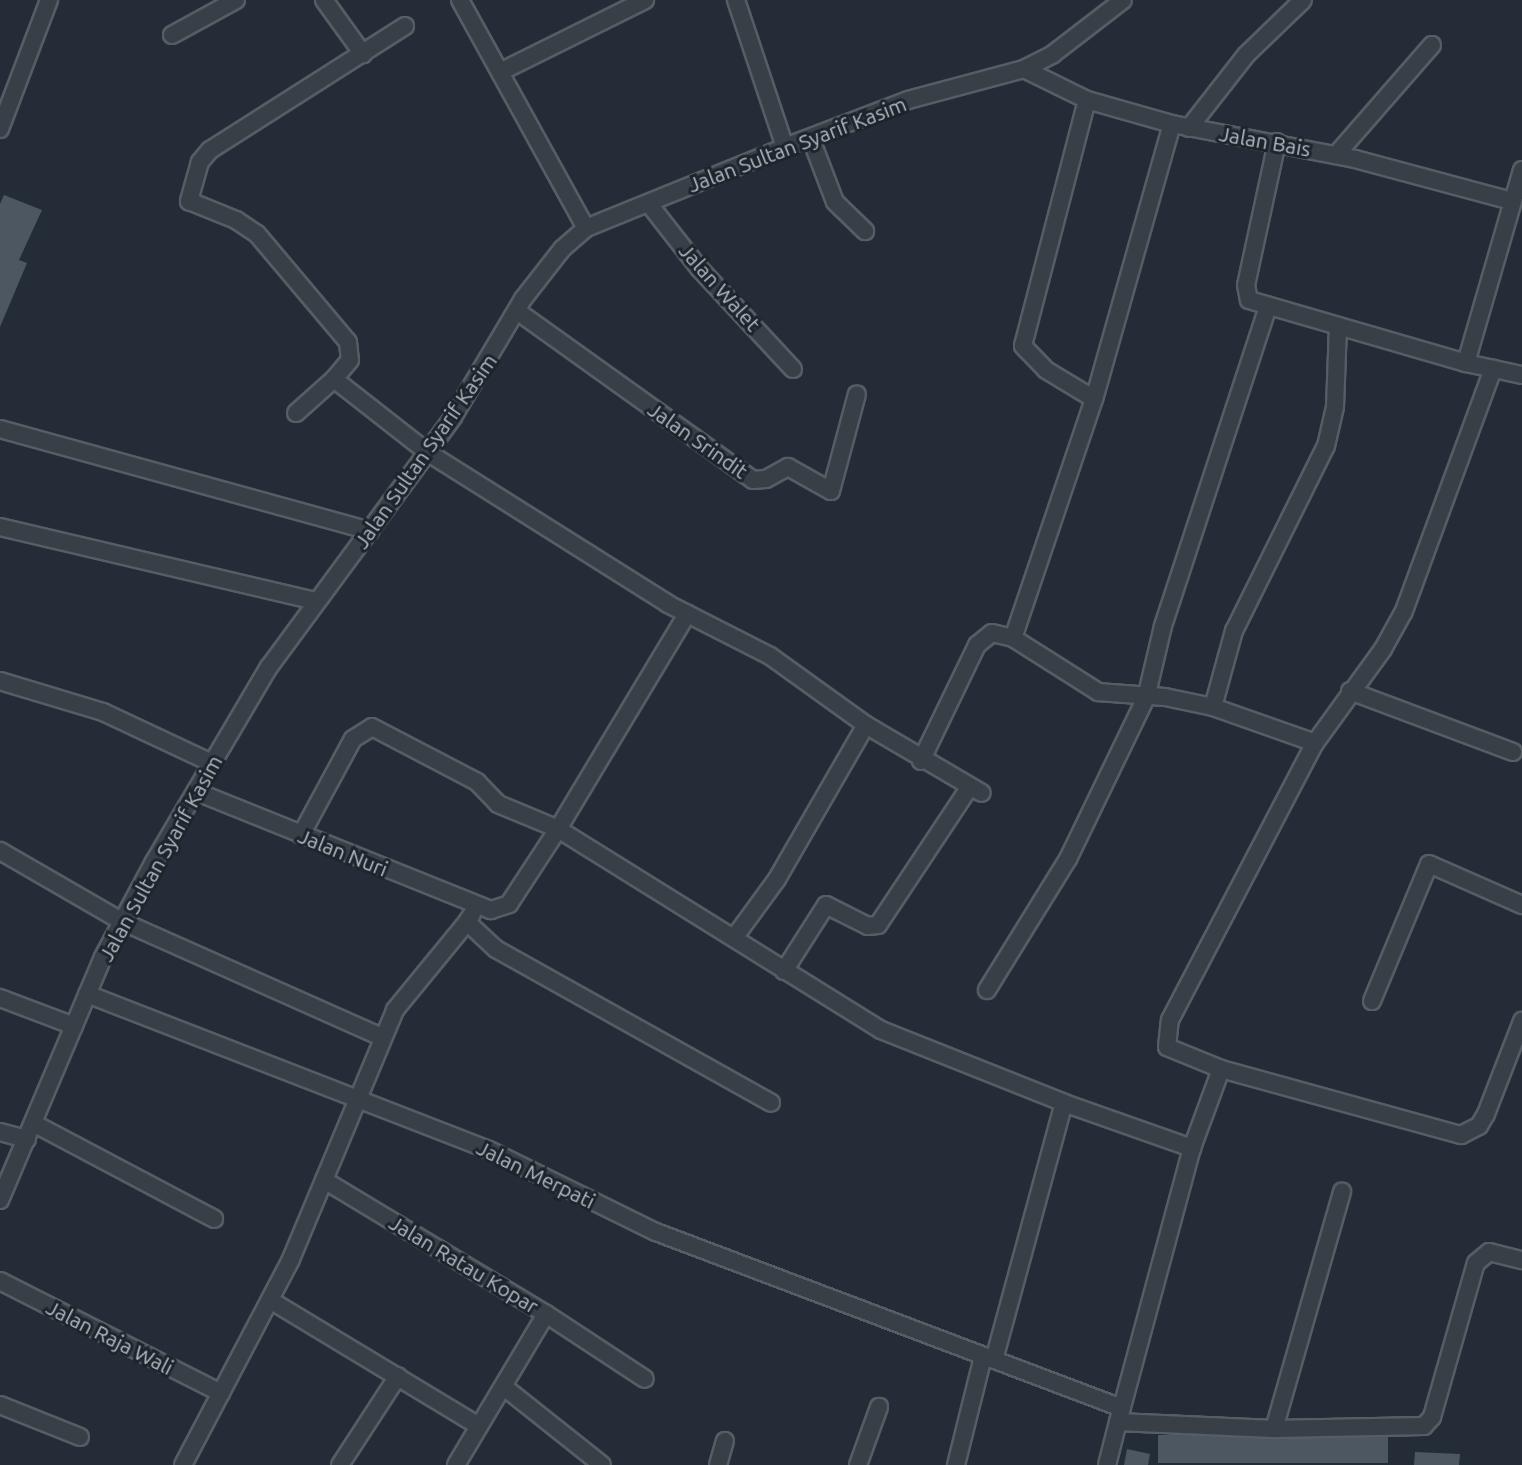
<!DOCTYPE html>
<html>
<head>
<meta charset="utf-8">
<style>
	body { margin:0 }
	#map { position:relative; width:1522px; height:1465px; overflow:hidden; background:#242d37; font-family:Ubuntu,sans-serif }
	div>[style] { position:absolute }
	.building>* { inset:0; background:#4d5762; transform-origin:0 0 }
	.roads { filter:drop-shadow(2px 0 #565d65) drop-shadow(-2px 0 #565d65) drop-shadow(0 2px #565d65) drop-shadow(0 -2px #565d65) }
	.minor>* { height:16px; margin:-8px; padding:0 8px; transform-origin:8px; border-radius:8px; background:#383f47 }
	span { translate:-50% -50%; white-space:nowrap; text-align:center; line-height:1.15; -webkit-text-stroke:6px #1d242c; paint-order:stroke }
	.street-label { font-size:21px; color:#b3bac3 }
</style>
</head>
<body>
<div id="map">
	<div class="building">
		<div style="clip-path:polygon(4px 195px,42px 210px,19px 260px,27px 263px,0 327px,0 204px)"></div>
		<div style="left:1158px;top:1435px;width:230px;height:28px"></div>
		<div style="clip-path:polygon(1127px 1449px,1150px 1454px,1148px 1465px,1124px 1465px)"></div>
		<div style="clip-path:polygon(1415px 1452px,1460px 1454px,1459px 1465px,1414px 1465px)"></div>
	</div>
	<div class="roads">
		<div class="minor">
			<div style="left:324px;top:0;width:67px;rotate:54.2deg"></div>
			<div style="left:460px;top:0;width:260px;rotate:61.1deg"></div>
			<div style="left:736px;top:0;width:155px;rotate:71.6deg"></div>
			<div style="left:405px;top:26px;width:231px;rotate:147.5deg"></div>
			<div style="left:210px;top:150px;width:16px;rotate:130deg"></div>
			<div style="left:200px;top:162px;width:41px;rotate:105.8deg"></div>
			<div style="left:189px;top:201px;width:51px;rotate:22deg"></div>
			<div style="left:236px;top:220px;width:25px;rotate:34deg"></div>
			<div style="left:257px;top:234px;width:141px;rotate:49.9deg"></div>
			<div style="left:348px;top:342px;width:18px;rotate:84deg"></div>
			<div style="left:350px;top:360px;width:25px;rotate:130deg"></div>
			<div style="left:334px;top:379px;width:118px;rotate:38.1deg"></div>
			<div style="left:427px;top:452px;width:285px;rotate:32.2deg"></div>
			<div style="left:668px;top:604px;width:114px;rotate:27deg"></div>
			<div style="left:770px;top:656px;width:118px;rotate:35.7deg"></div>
			<div style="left:866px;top:725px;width:134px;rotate:30.4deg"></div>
			<div style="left:172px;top:35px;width:73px;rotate:-28.7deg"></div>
			<div style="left:1024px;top:69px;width:70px;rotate:26.2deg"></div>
			<div style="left:1087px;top:100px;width:88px;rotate:15.8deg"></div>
			<div style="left:1172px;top:124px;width:186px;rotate:10.8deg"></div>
			<div style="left:1355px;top:159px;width:163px;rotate:15deg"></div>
			<div style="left:500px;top:72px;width:162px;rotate:-26.4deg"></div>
			<div style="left:1087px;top:100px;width:254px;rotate:104.6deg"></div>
			<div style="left:1023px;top:346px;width:33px;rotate:46deg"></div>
			<div style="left:1046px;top:370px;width:56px;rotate:31.1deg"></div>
			<div style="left:1172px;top:124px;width:286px;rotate:105.8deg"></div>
			<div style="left:1094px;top:399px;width:252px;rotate:108.7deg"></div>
			<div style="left:1013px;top:638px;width:101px;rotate:32.4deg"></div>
			<div style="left:1098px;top:692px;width:67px;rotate:4.3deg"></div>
			<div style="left:1165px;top:697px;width:49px;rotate:11.8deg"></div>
			<div style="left:1213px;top:707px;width:108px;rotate:19.4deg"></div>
			<div style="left:1189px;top:128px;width:93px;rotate:-52deg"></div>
			<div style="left:1246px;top:55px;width:79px;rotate:-44deg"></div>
			<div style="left:0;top:129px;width:138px;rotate:-69.2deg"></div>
			<div style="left:811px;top:139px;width:67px;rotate:69.1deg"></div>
			<div style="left:835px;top:202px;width:42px;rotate:44deg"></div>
			<div style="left:1277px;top:142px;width:146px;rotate:102.2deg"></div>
			<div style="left:1246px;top:285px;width:15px;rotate:79deg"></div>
			<div style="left:1249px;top:300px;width:226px;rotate:16.2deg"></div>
			<div style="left:1336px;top:155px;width:146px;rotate:-48.9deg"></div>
			<div style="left:1522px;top:170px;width:201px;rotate:106.2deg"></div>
			<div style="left:1466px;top:363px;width:57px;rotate:12.1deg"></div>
			<div style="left:649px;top:204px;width:81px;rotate:52deg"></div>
			<div style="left:699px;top:268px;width:138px;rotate:47.1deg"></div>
			<div style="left:517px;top:311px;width:290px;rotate:35.6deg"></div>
			<div style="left:753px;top:480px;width:13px;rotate:-4deg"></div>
			<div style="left:766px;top:479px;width:25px;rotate:-29deg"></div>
			<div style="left:788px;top:467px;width:49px;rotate:29.2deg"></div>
			<div style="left:831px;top:491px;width:100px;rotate:-75deg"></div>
			<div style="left:296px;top:413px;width:51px;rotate:-41.8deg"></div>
			<div style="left:0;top:429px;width:384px;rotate:15.4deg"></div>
			<div style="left:0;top:527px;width:325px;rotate:13.2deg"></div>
			<div style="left:0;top:681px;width:108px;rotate:16.8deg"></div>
			<div style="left:103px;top:712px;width:120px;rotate:25.1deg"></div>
			<div style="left:1350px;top:691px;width:174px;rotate:20.5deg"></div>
			<div style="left:1213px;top:707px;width:79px;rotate:-74.6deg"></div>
			<div style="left:1234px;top:631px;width:207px;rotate:-63.6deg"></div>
			<div style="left:1326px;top:446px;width:40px;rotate:-77deg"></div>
			<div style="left:1335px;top:407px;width:80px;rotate:-87.9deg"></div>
			<div style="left:921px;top:761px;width:129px;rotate:-64.2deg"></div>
			<div style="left:977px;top:645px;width:19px;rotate:-39deg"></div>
			<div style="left:992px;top:633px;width:22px;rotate:13deg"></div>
			<div style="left:197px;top:792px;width:317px;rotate:21.9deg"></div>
			<div style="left:491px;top:910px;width:19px;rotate:-18deg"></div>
			<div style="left:509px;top:904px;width:90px;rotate:-56.8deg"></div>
			<div style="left:558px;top:829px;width:380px;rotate:31.9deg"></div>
			<div style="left:881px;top:1030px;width:197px;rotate:21.7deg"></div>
			<div style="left:301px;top:835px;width:109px;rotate:-61.6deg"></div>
			<div style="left:353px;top:739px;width:22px;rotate:-32deg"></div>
			<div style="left:372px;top:727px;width:119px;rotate:27.6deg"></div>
			<div style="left:477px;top:782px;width:30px;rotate:46deg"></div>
			<div style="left:498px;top:804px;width:65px;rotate:22.6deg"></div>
			<div style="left:558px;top:829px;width:251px;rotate:-59deg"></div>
			<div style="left:0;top:851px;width:140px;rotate:30deg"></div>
			<div style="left:121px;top:921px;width:286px;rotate:24deg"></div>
			<div style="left:472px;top:914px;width:9px;rotate:122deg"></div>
			<div style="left:467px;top:922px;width:40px;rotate:43deg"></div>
			<div style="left:496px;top:949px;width:315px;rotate:29.2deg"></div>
			<div style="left:734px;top:938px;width:73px;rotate:-53.9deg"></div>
			<div style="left:777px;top:879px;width:178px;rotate:-60deg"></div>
			<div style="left:784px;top:971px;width:78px;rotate:-57.5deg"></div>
			<div style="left:826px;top:905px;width:47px;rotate:26.6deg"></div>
			<div style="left:868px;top:926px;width:10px;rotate:-6deg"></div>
			<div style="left:878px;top:925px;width:164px;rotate:-56.4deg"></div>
			<div style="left:987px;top:990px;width:154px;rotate:-58.3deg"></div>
			<div style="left:1068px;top:859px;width:179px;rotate:-64.2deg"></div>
			<div style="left:1146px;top:698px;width:74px;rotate:-76.7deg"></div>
			<div style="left:1163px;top:626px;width:334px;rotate:-71.8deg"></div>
			<div style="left:87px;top:994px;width:431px;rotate:21.2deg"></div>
			<div style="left:489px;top:1150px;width:186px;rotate:26.2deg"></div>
			<div style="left:656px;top:1232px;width:498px;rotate:20.7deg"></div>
			<div style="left:0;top:998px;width:79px;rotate:20.7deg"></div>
			<div style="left:1372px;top:1001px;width:148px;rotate:-67.4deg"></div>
			<div style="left:1429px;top:864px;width:102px;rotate:23.8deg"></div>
			<div style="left:1221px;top:1069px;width:58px;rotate:-157.8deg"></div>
			<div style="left:1167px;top:1047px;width:27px;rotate:-84deg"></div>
			<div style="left:1170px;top:1020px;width:313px;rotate:-62.4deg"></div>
			<div style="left:1315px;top:743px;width:116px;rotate:-54.1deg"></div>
			<div style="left:1383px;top:649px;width:43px;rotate:-61.1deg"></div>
			<div style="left:1404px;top:611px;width:258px;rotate:-69.8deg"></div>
			<div style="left:33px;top:1123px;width:205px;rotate:27.9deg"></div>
			<div style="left:0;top:1132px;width:28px;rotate:15deg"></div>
			<div style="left:324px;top:1180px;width:259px;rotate:31.1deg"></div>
			<div style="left:546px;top:1314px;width:176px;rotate:120.8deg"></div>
			<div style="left:0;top:1200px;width:264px;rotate:-67deg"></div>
			<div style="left:103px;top:957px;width:108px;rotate:-61.8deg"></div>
			<div style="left:154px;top:862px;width:226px;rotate:-59.5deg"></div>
			<div style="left:269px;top:667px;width:310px;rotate:-53.6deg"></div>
			<div style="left:453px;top:417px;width:137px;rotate:-59.3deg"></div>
			<div style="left:523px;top:299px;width:63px;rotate:-52deg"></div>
			<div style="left:562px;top:249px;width:32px;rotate:-41deg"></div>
			<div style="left:586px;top:228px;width:215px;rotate:-22.1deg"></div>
			<div style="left:785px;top:147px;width:132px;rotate:-20.9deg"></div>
			<div style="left:908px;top:100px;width:120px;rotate:-15deg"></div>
			<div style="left:1024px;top:69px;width:33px;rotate:-27deg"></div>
			<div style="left:1053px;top:54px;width:88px;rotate:-37.6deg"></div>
			<div style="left:0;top:1281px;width:248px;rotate:26.9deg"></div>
			<div style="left:270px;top:1300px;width:244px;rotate:31.1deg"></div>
			<div style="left:546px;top:1314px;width:118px;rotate:33.3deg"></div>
			<div style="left:994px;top:1360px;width:266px;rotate:-74.8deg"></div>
			<div style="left:1064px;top:1103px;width:136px;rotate:19.4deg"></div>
			<div style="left:504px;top:1387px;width:125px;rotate:38.5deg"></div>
			<div style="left:0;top:1405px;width:86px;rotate:21.8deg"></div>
			<div style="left:1118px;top:1422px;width:284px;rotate:-74.9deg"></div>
			<div style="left:1192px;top:1148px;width:84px;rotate:-69.8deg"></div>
			<div style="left:1221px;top:1069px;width:249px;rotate:15.4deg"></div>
			<div style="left:1461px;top:1135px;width:20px;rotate:-27deg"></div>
			<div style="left:1479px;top:1126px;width:14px;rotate:-60deg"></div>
			<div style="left:1486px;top:1114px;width:100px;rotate:-68.8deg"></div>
			<div style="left:1274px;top:1429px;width:247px;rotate:-74deg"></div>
			<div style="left:183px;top:1465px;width:233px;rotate:-62.3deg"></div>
			<div style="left:291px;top:1259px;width:270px;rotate:-67.3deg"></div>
			<div style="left:395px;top:1010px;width:114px;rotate:-50.7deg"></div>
			<div style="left:340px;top:1465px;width:106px;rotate:-56.9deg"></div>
			<div style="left:718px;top:1465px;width:25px;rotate:-74deg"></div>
			<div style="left:858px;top:1465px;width:62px;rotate:-70.1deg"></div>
			<div style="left:956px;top:1465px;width:111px;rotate:-76deg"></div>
			<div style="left:1107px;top:1465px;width:44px;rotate:-75.7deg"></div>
			<div style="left:1118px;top:1422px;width:156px;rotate:2.6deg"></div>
			<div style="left:1274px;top:1429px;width:150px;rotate:-1.1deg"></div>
			<div style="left:1424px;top:1426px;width:12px;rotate:-48deg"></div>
			<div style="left:1432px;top:1417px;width:160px;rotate:-74.1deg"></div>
			<div style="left:1476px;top:1263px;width:17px;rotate:-40deg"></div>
			<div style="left:1489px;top:1252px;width:34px;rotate:14deg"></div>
		</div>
	</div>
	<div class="street-label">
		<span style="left:1265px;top:141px;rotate:10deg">Jalan Bais</span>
		<span style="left:797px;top:144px;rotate:-21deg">Jalan Sultan Syarif Kasim</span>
		<span style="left:720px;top:287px;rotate:48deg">Jalan Walet</span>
		<span style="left:698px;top:440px;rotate:35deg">Jalan Srindit</span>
		<span style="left:425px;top:451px;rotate:-55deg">Jalan Sultan Syarif Kasim</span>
		<span style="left:343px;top:852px;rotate:22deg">Jalan Nuri</span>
		<span style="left:160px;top:858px;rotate:-61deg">Jalan Sultan Syarif Kasim</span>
		<span style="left:536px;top:1174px;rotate:26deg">Jalan Merpati</span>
		<span style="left:464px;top:1264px;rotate:31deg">Jalan Ratau Kopar</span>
		<span style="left:110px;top:1337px;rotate:27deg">Jalan Raja Wali</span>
	</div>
</div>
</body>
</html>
